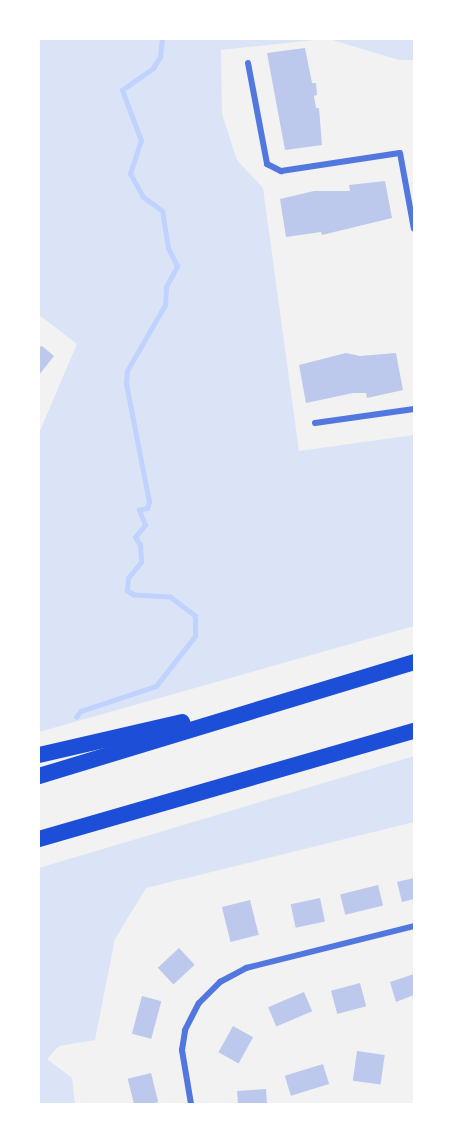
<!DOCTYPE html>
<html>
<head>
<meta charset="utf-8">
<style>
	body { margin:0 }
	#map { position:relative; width:453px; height:1143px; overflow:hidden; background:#f2f2f2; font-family:"Open Sans",sans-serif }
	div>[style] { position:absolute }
	.green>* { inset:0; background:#dbe4f7 }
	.stream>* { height:4.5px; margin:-2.25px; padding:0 2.25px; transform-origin:2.25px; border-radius:2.25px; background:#bfd3fe }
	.building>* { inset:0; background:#bdc9ec; transform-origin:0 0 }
	.minor>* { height:6px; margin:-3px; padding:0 3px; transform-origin:3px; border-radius:3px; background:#5277de }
	.trunk>* { height:16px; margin:-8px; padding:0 8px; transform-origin:8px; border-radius:8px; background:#1d4ed8 }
	span { translate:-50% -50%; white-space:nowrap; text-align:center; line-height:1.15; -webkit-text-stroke:4.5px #fff; paint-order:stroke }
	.frame { position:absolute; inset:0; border:40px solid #fff; pointer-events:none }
</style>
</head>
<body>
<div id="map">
	<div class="green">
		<div style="clip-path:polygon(39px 39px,325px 39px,221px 50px,222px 114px,237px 160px,263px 188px,299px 451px,414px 435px,414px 626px,39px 732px,39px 433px,77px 344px,39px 315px)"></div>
		<div style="clip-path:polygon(329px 39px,414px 39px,414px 60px,399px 60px)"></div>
		<div style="clip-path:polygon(414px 756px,414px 822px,146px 888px,115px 939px,95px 1040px,59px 1046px,47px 1059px,72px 1078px,75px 1104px,39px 1104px,39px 868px)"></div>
	</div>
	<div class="stream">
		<div style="left:76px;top:717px;width:8px;rotate:-50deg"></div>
		<div style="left:81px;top:711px;width:79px;rotate:-18.4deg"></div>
		<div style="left:156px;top:686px;width:63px;rotate:-52deg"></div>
		<div style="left:195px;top:636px;width:20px;rotate:-90deg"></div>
		<div style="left:195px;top:616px;width:31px;rotate:-143deg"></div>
		<div style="left:170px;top:597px;width:36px;rotate:-177deg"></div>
		<div style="left:134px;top:595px;width:8px;rotate:-150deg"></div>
		<div style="left:127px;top:591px;width:13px;rotate:-86deg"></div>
		<div style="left:128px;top:578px;width:21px;rotate:-51deg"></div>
		<div style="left:141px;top:562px;width:17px;rotate:-93deg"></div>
		<div style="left:140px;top:545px;width:9px;rotate:-122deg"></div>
		<div style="left:135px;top:537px;width:16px;rotate:-50deg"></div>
		<div style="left:145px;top:525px;width:16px;rotate:-112deg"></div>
		<div style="left:139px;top:510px;width:8px;rotate:-14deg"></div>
		<div style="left:147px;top:508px;width:6px;rotate:-72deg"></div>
		<div style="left:149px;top:502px;width:120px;rotate:-101deg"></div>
		<div style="left:126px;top:384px;width:13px;rotate:-86deg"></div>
		<div style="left:127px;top:371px;width:76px;rotate:-60.1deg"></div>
		<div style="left:165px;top:305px;width:18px;rotate:-87deg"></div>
		<div style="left:166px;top:287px;width:24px;rotate:-62deg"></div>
		<div style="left:177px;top:266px;width:20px;rotate:-117deg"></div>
		<div style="left:168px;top:248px;width:37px;rotate:-99deg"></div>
		<div style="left:162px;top:211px;width:24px;rotate:-144deg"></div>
		<div style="left:143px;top:197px;width:26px;rotate:-119deg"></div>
		<div style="left:130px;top:174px;width:35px;rotate:-72deg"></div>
		<div style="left:141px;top:141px;width:54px;rotate:-110.4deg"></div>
		<div style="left:122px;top:90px;width:38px;rotate:-35deg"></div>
		<div style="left:153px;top:68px;width:13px;rotate:-58deg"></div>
		<div style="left:160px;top:57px;width:18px;rotate:-84deg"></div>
	</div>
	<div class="building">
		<div style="clip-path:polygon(305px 48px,312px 83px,316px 83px,317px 95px,314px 96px,316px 108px,319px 108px,322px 145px,285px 150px,267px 53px)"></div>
		<div style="clip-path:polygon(385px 181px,392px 218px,322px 235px,321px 232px,286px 237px,280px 199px,314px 191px,350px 191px,349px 185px)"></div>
		<div style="clip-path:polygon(42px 346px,54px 356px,39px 375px,39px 347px)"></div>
		<div style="clip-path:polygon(346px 353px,360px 356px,396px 353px,403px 390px,367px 398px,366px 393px,353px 393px,306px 403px,299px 365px)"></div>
		<div style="clip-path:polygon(414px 878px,414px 899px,402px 902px,397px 882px)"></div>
		<div style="left:378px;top:885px;width:21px;height:39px;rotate:76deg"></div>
		<div style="left:320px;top:898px;width:24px;height:30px;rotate:78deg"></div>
		<div style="left:250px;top:900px;width:36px;height:29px;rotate:76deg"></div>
		<div style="left:179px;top:948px;width:23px;height:29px;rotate:47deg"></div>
		<div style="clip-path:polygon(414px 974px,414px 995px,396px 1002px,390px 982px)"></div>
		<div style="left:360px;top:983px;width:24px;height:30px;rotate:75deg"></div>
		<div style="left:304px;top:992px;width:21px;height:39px;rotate:67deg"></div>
		<div style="left:142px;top:996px;width:20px;height:39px;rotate:15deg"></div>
		<div style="left:233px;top:1026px;width:23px;height:30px;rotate:29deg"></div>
		<div style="left:357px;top:1051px;width:28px;height:30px;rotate:8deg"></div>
		<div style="left:323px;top:1064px;width:21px;height:40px;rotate:73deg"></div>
		<div style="left:151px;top:1073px;width:30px;height:24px;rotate:76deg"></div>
		<div style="left:266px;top:1089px;width:15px;height:29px;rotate:86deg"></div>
	</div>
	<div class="minor">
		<div style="left:248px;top:63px;width:103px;rotate:79.3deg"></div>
		<div style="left:267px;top:164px;width:16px;rotate:27deg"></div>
		<div style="left:281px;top:171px;width:120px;rotate:-8.6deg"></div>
		<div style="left:400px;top:153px;width:77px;rotate:79.6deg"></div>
		<div style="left:315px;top:423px;width:100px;rotate:-8deg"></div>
		<div style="left:191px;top:1104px;width:55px;rotate:-99.5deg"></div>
		<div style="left:182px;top:1050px;width:20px;rotate:-81deg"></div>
		<div style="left:185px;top:1030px;width:30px;rotate:-63deg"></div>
		<div style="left:199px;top:1003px;width:30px;rotate:-45deg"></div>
		<div style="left:220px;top:982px;width:30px;rotate:-28deg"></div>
		<div style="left:246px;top:968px;width:173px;rotate:-14deg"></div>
	</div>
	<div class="trunk">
		<div style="left:39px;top:755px;width:147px;rotate:-13deg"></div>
		<div style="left:39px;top:776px;width:392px;rotate:-16.9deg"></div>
		<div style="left:39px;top:839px;width:390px;rotate:-16.1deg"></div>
	</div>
	<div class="frame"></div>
</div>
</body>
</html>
